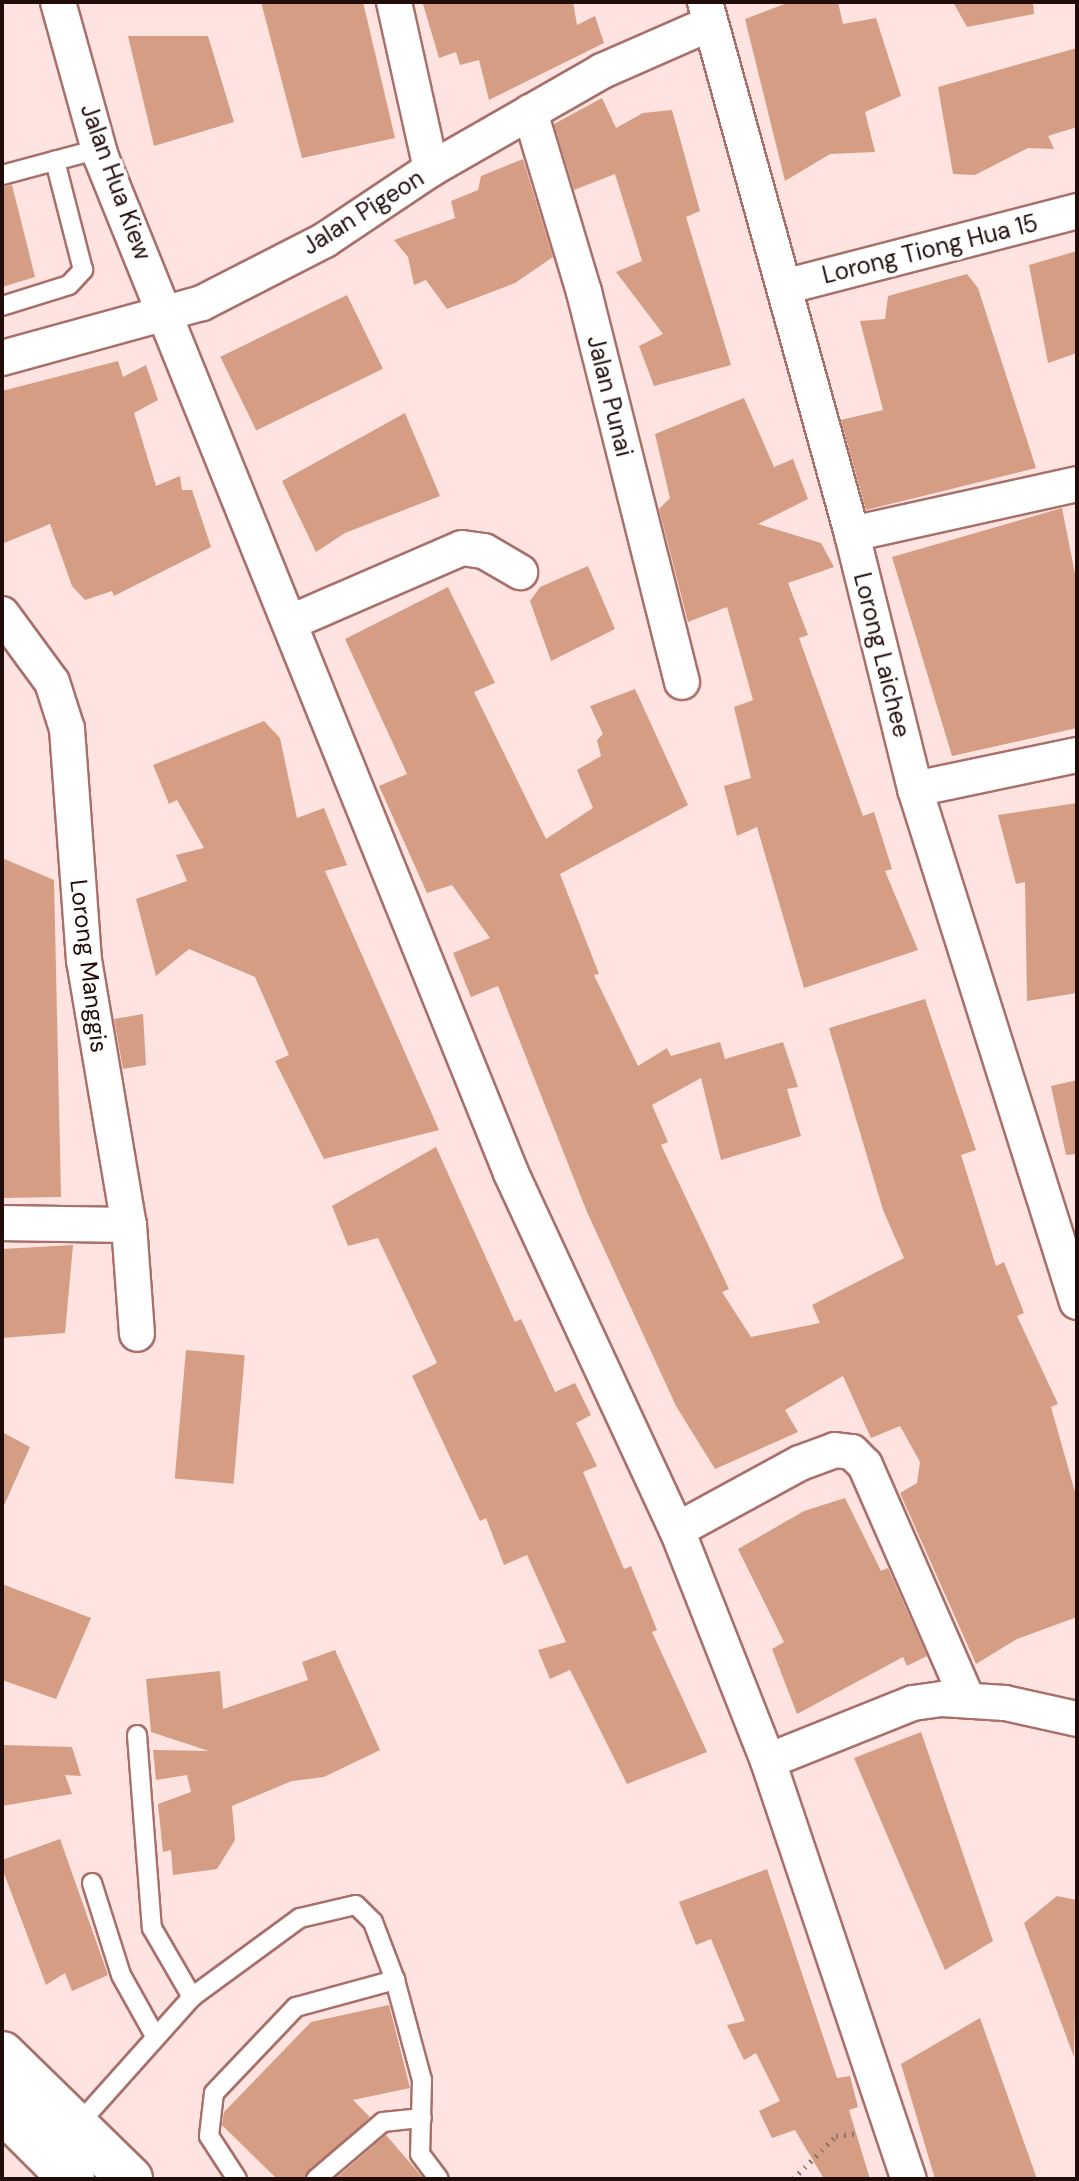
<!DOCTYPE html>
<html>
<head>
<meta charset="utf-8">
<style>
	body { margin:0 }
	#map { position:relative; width:1079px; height:2181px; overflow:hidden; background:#fee3e0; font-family:"DM Sans",sans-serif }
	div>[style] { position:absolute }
	.building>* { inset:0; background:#d59d84; transform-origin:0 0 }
	.path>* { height:5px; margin-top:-2.5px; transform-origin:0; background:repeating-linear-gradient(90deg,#8d7572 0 2px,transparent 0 8px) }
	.roads { filter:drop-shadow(2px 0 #a96f69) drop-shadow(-2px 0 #a96f69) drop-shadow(0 2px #a96f69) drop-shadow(0 -2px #a96f69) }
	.service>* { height:18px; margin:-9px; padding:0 9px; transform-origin:9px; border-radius:9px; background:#fff }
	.minor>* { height:34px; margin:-17px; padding:0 17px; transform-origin:17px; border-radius:17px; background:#fff }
	.primary>* { height:44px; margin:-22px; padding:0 22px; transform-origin:22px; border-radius:22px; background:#fff }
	span { translate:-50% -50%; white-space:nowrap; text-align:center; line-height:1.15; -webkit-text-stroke:7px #fff; paint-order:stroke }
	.street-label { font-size:24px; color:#210c0a }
	.frame { position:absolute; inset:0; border:4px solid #210c0a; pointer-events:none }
</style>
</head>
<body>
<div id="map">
	<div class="building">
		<div style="clip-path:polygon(261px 2px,363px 2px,395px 138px,302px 158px)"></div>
		<div style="clip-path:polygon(573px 2px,577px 25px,595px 16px,604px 43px,489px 100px,479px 60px,460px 65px,456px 52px,439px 58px,423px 4px)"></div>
		<div style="clip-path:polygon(790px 2px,838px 2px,843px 24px,876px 18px,901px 96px,865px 112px,875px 152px,830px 154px,785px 181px,745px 19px)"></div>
		<div style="clip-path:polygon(953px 2px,1033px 2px,1034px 14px,967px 27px)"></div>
		<div style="clip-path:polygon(128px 36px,208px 36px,234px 122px,154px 146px)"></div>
		<div style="clip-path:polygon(1077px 48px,1077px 127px,1048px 136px,1054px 149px,1028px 148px,975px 175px,953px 174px,938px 87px)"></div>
		<div style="clip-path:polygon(602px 98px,616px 128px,643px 113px,672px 110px,700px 211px,686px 217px,731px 365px,654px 386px,639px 346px,663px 334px,616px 272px,642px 261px,615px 174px,574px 190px,554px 124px)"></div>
		<div style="clip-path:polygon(523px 159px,553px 257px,515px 283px,447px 309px,426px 280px,414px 285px,408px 257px,394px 240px,455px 218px,451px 201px,478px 190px,481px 176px)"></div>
		<div style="clip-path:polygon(12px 185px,35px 277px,2px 287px,2px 187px)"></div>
		<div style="clip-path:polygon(1077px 251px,1077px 353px,1048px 363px,1029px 265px)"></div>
		<div style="clip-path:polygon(967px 274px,978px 288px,1036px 468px,866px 510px,841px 420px,883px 410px,860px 321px,885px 319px,888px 296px)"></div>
		<div style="left:347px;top:295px;width:82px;height:141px;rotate:64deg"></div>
		<div style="clip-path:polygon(118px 361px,123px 377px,146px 365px,158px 400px,134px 413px,156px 486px,180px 476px,182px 490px,192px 490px,211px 547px,114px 596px,112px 591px,85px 600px,72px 586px,50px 524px,2px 544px,2px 391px)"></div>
		<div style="clip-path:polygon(744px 398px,774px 467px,793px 459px,808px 499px,758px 524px,821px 543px,834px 567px,788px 583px,808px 635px,799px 638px,863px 816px,874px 812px,892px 869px,885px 871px,918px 950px,804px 988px,757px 827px,737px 836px,724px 786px,751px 778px,734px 707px,753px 700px,727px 607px,688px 622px,659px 509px,670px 498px,655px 434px)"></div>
		<div style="clip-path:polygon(405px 413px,440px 496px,345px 533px,316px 552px,282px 481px)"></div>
		<div style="clip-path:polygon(1062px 508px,1077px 584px,1077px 728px,952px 756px,892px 557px)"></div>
		<div style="clip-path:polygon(588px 566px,615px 629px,551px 661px,530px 601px,540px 587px)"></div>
		<div style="clip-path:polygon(448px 587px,495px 683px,474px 692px,546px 839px,593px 808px,577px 770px,601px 756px,597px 740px,603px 734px,590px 706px,635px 689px,688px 805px,560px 874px,599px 974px,594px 975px,638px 1066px,667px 1048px,671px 1056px,720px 1042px,725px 1059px,783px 1042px,798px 1087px,787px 1089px,801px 1136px,721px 1160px,701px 1078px,652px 1105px,668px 1142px,661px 1145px,729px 1289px,722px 1292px,751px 1337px,820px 1323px,812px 1305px,904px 1258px,883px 1210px,829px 1028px,925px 999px,976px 1150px,961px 1155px,996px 1266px,1004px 1262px,1024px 1313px,1017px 1316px,1058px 1404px,1051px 1407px,1077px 1499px,1077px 1617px,1017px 1639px,976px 1664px,900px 1493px,917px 1483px,920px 1462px,900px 1426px,871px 1438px,843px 1376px,785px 1410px,798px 1432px,715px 1469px,676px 1406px,587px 1212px,498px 986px,471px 997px,453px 953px,490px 938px,452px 885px,427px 893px,379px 786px,407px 774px,345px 639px)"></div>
		<div style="clip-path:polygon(264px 721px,280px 738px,297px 818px,324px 808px,347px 865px,325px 871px,439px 1130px,324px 1159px,275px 1061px,289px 1055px,255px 977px,189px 949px,156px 976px,136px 899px,187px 881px,176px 855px,204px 848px,177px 800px,169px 804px,153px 765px)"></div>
		<div style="clip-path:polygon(1077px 803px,1077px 993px,1027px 1001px,1025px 882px,1016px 884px,998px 815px)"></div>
		<div style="clip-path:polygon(2px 858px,54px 880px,61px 1197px,2px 1198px)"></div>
		<div style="clip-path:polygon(143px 1014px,146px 1065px,123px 1069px,114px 1019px)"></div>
		<div style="clip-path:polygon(1077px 1080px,1077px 1154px,1066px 1155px,1051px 1086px)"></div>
		<div style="clip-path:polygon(436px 1147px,515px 1322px,521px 1319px,555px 1392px,575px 1383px,591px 1415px,576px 1423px,597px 1466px,583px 1472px,624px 1569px,631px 1566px,657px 1630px,652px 1632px,707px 1752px,627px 1784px,570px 1670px,550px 1679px,538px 1650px,566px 1642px,527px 1555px,504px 1565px,486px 1518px,480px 1521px,412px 1376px,437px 1363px,378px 1238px,348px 1246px,332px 1206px)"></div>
		<div style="clip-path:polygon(73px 1245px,65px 1333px,2px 1338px,2px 1249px)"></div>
		<div style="left:186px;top:1350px;width:59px;height:129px;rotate:5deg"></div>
		<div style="clip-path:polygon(2px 1432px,30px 1447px,2px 1510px)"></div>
		<div style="clip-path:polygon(845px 1498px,881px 1571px,888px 1568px,927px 1656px,907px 1666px,903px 1657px,797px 1714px,772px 1649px,784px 1642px,738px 1549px,804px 1511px)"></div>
		<div style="clip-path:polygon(2px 1584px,91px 1618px,56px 1699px,2px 1680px)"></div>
		<div style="clip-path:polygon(335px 1650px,380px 1750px,324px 1777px,292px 1781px,232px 1806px,235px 1840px,217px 1869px,173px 1875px,171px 1850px,163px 1852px,158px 1804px,191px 1792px,187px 1775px,156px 1780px,153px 1750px,209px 1751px,151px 1732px,146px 1679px,220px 1671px,223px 1709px,308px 1680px,302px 1662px)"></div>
		<div style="clip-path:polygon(921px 1732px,993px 1941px,945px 1970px,854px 1758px)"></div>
		<div style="clip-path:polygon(2px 1745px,72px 1747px,81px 1776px,65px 1775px,72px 1794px,2px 1806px)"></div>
		<div style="clip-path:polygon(60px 1839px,108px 1975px,72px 1991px,65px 1973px,46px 1985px,2px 1868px,2px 1860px)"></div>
		<div style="clip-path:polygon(767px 1869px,837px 2078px,850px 2076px,858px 2107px,849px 2110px,870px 2179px,824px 2179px,795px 2130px,772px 2138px,759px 2111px,780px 2101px,756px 2053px,744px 2060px,727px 2025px,745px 2021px,711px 1939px,696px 1945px,679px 1902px)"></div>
		<div style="clip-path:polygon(1057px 1896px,1077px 1900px,1074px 2057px,1024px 1923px)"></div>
		<div style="clip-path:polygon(389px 2005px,410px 2088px,353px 2100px,370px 2117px,304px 2179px,277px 2179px,222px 2125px,224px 2112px,311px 2022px)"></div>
		<div style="clip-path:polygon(980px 2018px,1037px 2179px,935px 2179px,901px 2064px)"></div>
		<div style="clip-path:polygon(386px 2135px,424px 2179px,335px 2179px)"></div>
	</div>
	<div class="path">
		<div style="left:793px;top:2179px;width:61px;rotate:-45deg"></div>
		<div style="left:836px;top:2136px;width:24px;rotate:-7deg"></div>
	</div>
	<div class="roads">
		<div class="service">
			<div style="left:2px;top:175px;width:100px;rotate:-15deg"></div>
			<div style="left:2px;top:306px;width:70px;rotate:-17.4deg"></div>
			<div style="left:69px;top:285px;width:21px;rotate:-47deg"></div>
			<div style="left:83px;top:270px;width:113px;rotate:-104.4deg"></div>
			<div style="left:137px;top:1735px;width:194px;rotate:85.6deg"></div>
			<div style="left:152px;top:1928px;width:80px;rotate:59.9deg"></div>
			<div style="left:92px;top:1883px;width:96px;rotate:72.5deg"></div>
			<div style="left:121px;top:1975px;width:70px;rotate:60.9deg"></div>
			<div style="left:75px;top:2128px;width:176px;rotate:-48.2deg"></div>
			<div style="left:192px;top:1997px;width:134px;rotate:-36.2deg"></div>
			<div style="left:300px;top:1918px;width:57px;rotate:-13.1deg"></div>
			<div style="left:356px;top:1905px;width:24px;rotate:45deg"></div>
			<div style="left:373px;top:1922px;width:62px;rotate:69.2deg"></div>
			<div style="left:395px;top:1980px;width:104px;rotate:74.9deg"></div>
			<div style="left:422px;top:2080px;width:74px;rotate:91.5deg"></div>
			<div style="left:420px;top:2154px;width:31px;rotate:53deg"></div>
			<div style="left:237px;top:2179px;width:51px;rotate:-123.1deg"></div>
			<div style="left:209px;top:2136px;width:43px;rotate:-83.4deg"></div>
			<div style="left:214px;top:2093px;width:119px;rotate:-46.4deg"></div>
			<div style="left:296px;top:2007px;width:103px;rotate:-15.3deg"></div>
			<div style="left:316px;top:2179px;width:88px;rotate:-40.4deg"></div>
			<div style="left:383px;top:2122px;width:39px;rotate:-6deg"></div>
		</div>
		<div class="minor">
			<div style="left:58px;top:2px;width:161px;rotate:74.5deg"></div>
			<div style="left:101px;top:157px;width:1096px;rotate:68.02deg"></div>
			<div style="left:511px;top:1173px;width:394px;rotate:65.1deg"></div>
			<div style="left:677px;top:1530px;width:248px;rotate:68.5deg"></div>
			<div style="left:768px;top:1761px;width:441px;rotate:71.4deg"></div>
			<div style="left:394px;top:2px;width:171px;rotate:77.5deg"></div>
			<div style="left:705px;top:2px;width:552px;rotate:74.55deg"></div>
			<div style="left:852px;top:534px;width:263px;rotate:76.1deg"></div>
			<div style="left:915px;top:789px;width:538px;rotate:72.47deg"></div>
			<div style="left:530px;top:112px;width:188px;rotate:73.3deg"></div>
			<div style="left:584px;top:292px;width:402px;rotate:75.9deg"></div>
			<div style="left:784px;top:287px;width:303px;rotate:-14.5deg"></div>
			<div style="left:2px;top:358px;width:207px;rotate:-15.4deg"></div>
			<div style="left:202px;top:303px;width:138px;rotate:-27.1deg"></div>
			<div style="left:325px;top:240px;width:128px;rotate:-33.8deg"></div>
			<div style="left:431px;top:169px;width:197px;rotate:-29.8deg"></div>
			<div style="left:602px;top:71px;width:115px;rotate:-23.7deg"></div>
			<div style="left:852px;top:534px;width:230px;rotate:-12.5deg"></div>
			<div style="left:2px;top:614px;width:84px;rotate:53.7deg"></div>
			<div style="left:52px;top:682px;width:49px;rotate:72.3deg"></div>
			<div style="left:67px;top:729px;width:232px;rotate:85.8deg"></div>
			<div style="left:84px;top:960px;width:269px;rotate:80.4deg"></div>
			<div style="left:129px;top:1225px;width:109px;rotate:85.8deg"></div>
			<div style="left:291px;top:622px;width:186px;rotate:-23.4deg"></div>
			<div style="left:462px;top:548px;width:22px;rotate:8deg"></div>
			<div style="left:484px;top:551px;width:42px;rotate:30.3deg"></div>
			<div style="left:915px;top:789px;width:166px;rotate:-11.9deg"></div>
			<div style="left:2px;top:1223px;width:127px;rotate:0.9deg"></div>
			<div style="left:677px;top:1530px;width:140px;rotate:-28.6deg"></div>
			<div style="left:800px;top:1463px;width:37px;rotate:-20deg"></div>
			<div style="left:835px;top:1450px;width:17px;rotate:7deg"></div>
			<div style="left:852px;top:1452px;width:18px;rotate:45deg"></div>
			<div style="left:865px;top:1465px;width:257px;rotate:66.4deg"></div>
			<div style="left:768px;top:1761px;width:156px;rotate:-21.8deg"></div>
			<div style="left:913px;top:1703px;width:29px;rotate:-8deg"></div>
			<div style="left:942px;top:1699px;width:63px;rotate:3.6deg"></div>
			<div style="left:1005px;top:1703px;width:74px;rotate:12.5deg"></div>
		</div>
		<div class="primary">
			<div style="left:2px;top:2054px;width:179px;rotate:44.3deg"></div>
			<div style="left:2px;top:2109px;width:99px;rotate:45deg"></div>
		</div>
	</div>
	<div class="street-label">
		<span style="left:116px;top:182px;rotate:70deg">Jalan Hua Kiew</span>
		<span style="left:363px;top:212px;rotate:-32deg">Jalan Pigeon</span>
		<span style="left:930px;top:249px;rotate:-14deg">Lorong Tiong Hua 15</span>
		<span style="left:610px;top:396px;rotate:76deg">Jalan Punai</span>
		<span style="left:882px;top:655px;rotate:76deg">Lorong Laichee</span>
		<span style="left:89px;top:966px;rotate:83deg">Lorong Manggis</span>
	</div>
	<div class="frame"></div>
</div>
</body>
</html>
